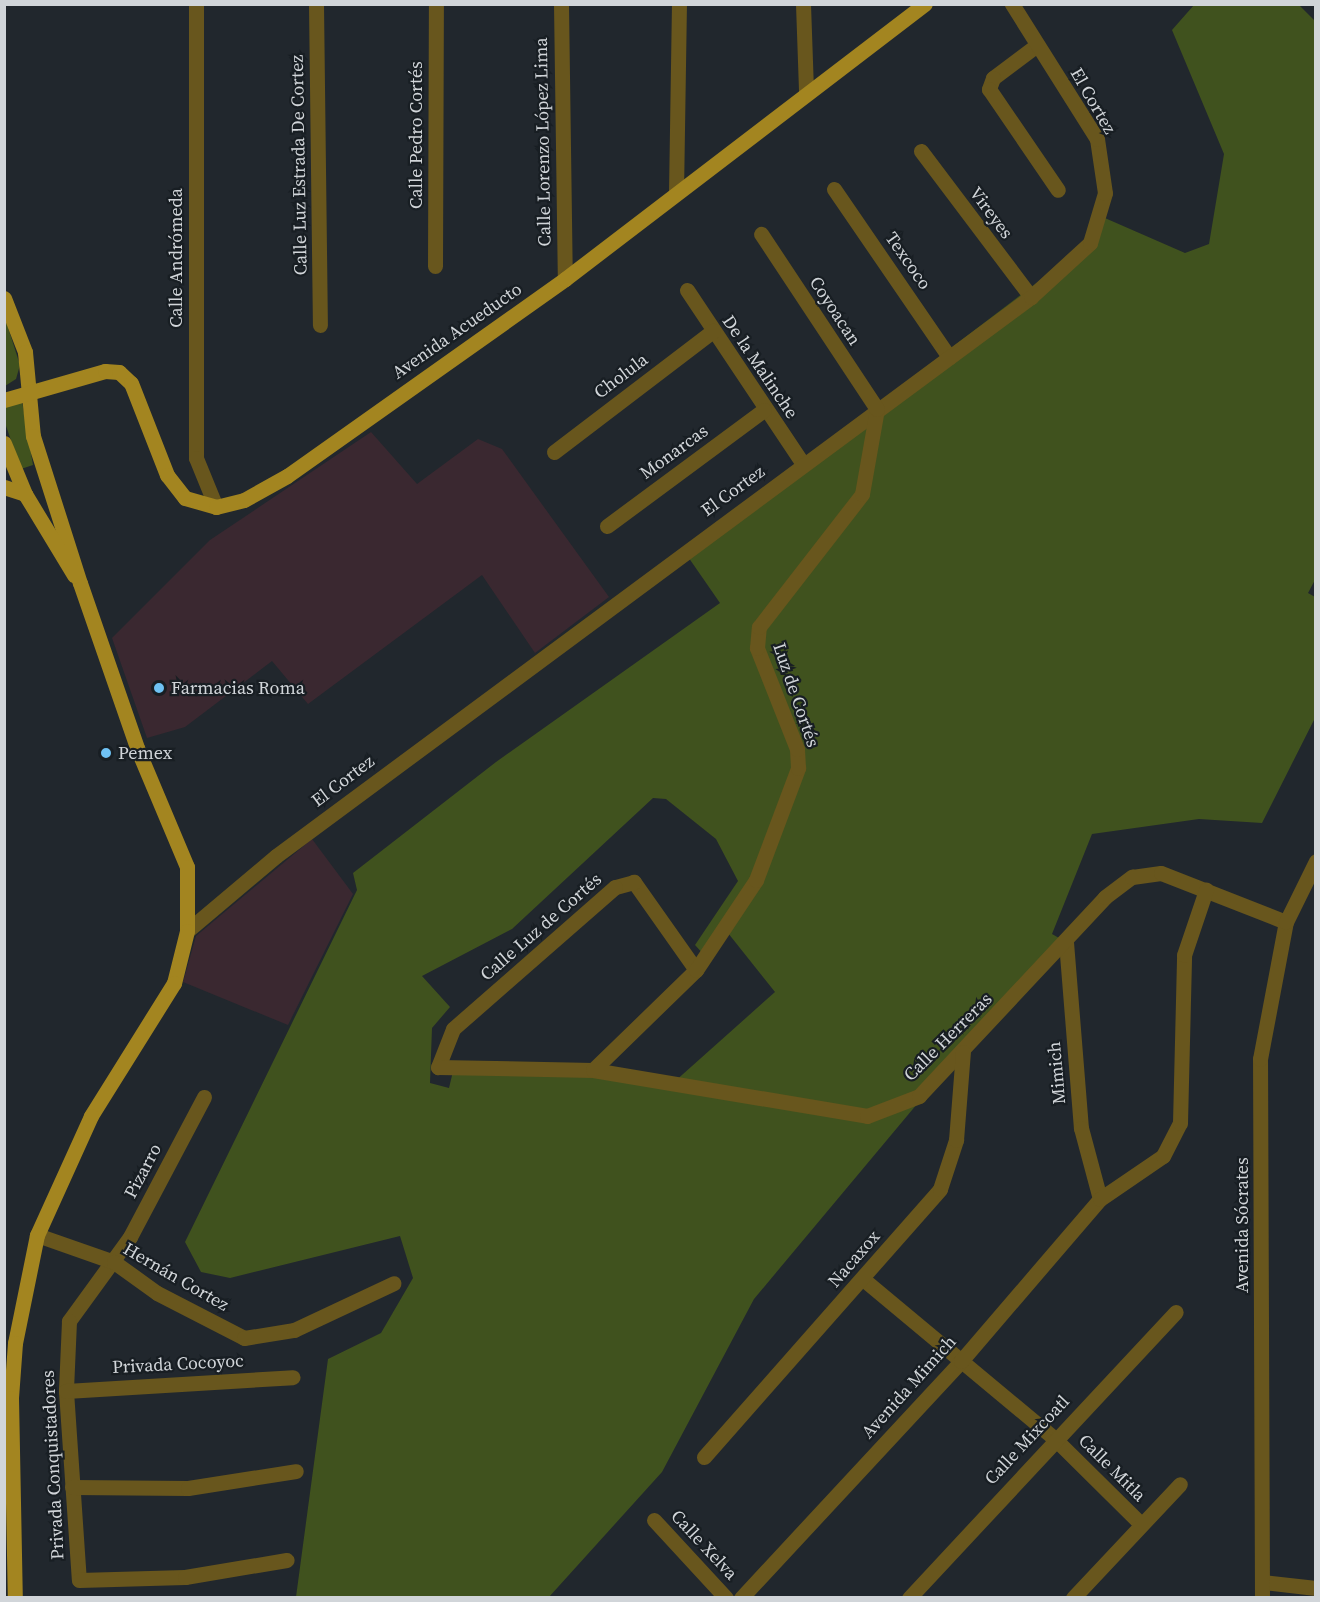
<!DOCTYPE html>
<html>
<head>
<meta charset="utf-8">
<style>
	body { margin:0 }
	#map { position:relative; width:1320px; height:1602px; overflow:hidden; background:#21272d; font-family:"Source Serif 4",serif }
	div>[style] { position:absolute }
	.commercial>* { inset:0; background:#3a2830 }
	.green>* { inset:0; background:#40521e }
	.minor>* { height:15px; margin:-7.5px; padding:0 7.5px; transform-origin:7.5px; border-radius:7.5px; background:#68561d }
	.major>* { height:15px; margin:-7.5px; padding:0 7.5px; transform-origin:7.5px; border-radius:7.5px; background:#a38520 }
	.dots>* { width:16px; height:16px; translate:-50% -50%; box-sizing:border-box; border:3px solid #181e23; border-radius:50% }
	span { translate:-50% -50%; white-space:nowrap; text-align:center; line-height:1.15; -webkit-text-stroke:4.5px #181e23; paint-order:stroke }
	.street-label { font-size:18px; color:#d1d5d9 }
	.poi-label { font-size:18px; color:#d1d5d9 }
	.left { translate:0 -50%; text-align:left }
	.frame { position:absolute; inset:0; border:6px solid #d1d5d9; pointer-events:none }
</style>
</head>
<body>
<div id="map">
	<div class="commercial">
		<div style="clip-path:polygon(371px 432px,417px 484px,478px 439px,502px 449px,609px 597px,535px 653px,482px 575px,308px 704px,272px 661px,185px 727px,147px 738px,112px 638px,210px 540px)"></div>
		<div style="clip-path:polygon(312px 839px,353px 894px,288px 1025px,183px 982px,196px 936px)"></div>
	</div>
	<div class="green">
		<div style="clip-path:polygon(evenodd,1194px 5px,1299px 5px,1316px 22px,1316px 578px,1308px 593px,1315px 597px,1316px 716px,1262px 823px,1199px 819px,1092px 834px,1052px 934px,1066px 942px,948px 1067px,754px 1299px,662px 1472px,549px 1597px,296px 1597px,328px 1359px,381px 1333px,413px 1278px,400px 1236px,230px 1278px,201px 1272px,185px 1242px,357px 890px,353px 873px,496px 762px,720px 603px,684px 551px,1089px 243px,1098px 215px,1185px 253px,1209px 244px,1224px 154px,1172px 30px,1194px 5px,653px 798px,666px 799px,716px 839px,738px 881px,695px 945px,705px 956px,724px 928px,775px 992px,673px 1083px,454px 1067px,449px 1088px,430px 1083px,432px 1028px,450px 1007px,422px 976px,512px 929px,653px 798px)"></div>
		<div style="clip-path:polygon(4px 315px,20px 365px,16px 379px,5px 386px)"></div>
		<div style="clip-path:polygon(22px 401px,33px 465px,21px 469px,5px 423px,4px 407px)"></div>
	</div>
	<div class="minor">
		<div style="left:196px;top:4px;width:454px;rotate:90deg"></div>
		<div style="left:196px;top:458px;width:53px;rotate:67.8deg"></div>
		<div style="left:316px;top:4px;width:321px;rotate:89.3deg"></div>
		<div style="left:561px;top:4px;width:275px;rotate:89.2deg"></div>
		<div style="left:803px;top:4px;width:87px;rotate:88deg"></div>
		<div style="left:1037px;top:45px;width:55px;rotate:143.1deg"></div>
		<div style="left:993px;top:78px;width:12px;rotate:110deg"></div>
		<div style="left:989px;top:89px;width:122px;rotate:55.7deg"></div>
		<div style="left:921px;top:151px;width:183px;rotate:53deg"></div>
		<div style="left:834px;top:189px;width:204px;rotate:55.6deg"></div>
		<div style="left:676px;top:193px;width:189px;rotate:-89.1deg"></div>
		<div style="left:435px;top:266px;width:262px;rotate:-89.8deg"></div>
		<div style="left:687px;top:290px;width:209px;rotate:56.3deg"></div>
		<div style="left:554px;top:452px;width:200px;rotate:-37.3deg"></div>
		<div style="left:607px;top:526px;width:195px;rotate:-36.5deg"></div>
		<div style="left:187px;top:931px;width:116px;rotate:-40.1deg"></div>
		<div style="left:276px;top:856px;width:939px;rotate:-36.52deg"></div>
		<div style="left:1031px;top:297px;width:80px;rotate:-42.5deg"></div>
		<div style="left:1090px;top:243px;width:52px;rotate:-73.3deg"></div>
		<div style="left:1105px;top:193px;width:55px;rotate:-98.4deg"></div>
		<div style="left:1097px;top:139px;width:160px;rotate:-122.2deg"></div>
		<div style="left:1066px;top:942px;width:187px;rotate:85.4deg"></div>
		<div style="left:1081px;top:1128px;width:73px;rotate:75deg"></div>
		<div style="left:696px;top:970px;width:108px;rotate:-125.2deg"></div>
		<div style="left:634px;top:882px;width:20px;rotate:165deg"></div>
		<div style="left:615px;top:887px;width:215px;rotate:138.8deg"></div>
		<div style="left:453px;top:1029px;width:41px;rotate:111.5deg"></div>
		<div style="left:438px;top:1067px;width:155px;rotate:1.1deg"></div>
		<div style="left:593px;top:1070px;width:278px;rotate:9.5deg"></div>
		<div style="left:867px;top:1116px;width:56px;rotate:-21deg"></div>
		<div style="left:919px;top:1096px;width:272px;rotate:-46.9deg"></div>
		<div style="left:1105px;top:897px;width:34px;rotate:-37deg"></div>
		<div style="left:1132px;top:877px;width:29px;rotate:-8deg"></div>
		<div style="left:1161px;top:873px;width:134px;rotate:21.4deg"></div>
		<div style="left:593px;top:1070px;width:144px;rotate:-44.2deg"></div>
		<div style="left:696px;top:970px;width:108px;rotate:-56.3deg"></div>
		<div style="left:756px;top:880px;width:120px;rotate:-69.4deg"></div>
		<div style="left:798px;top:768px;width:19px;rotate:-93deg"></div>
		<div style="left:797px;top:749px;width:109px;rotate:-111.6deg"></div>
		<div style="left:757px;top:648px;width:21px;rotate:-85deg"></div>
		<div style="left:759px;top:627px;width:168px;rotate:-52.2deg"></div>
		<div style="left:862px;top:494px;width:86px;rotate:-80deg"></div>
		<div style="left:877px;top:409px;width:210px;rotate:-123.5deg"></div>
		<div style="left:204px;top:1097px;width:158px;rotate:117.9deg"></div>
		<div style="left:130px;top:1237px;width:104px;rotate:126deg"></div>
		<div style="left:69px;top:1321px;width:70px;rotate:92.5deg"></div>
		<div style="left:66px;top:1391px;width:189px;rotate:86.1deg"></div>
		<div style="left:79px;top:1580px;width:106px;rotate:-1.6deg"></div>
		<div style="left:185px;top:1577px;width:103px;rotate:-9.5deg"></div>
		<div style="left:37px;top:1235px;width:82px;rotate:19.3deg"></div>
		<div style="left:114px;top:1262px;width:53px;rotate:35.8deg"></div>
		<div style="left:157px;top:1293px;width:98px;rotate:27.3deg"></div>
		<div style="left:244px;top:1338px;width:51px;rotate:-9.1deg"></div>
		<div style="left:294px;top:1330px;width:110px;rotate:-25.2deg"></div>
		<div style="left:863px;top:1279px;width:250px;rotate:39.8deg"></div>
		<div style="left:1055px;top:1439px;width:121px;rotate:44.7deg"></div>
		<div style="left:66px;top:1391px;width:227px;rotate:-3.5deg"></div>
		<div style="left:704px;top:1457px;width:357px;rotate:-48.6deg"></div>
		<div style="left:940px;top:1189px;width:52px;rotate:-71.9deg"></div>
		<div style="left:956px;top:1140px;width:88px;rotate:-85.5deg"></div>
		<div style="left:72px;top:1487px;width:116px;rotate:0.5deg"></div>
		<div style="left:188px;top:1488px;width:109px;rotate:-8.9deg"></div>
		<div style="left:654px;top:1520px;width:106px;rotate:47.3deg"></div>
		<div style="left:1263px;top:1582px;width:53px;rotate:6.5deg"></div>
		<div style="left:741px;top:1598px;width:323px;rotate:-47.1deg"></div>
		<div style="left:961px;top:1361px;width:213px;rotate:-49.4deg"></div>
		<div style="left:1100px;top:1199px;width:76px;rotate:-34.3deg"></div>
		<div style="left:1163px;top:1156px;width:37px;rotate:-63deg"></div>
		<div style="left:1180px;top:1123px;width:168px;rotate:-88.6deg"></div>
		<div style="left:1184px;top:955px;width:69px;rotate:-71.3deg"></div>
		<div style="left:909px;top:1598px;width:391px;rotate:-47deg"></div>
		<div style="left:1073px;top:1598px;width:156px;rotate:-46.8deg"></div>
		<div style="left:1262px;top:1598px;width:539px;rotate:-90.21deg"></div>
		<div style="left:1260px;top:1059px;width:139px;rotate:-79.3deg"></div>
		<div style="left:1286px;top:922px;width:68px;rotate:-63.8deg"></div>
	</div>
	<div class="major">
		<div style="left:4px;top:298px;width:58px;rotate:68.7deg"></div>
		<div style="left:25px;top:352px;width:84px;rotate:84.6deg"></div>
		<div style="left:33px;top:436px;width:154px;rotate:72.3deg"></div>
		<div style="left:80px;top:583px;width:175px;rotate:70.9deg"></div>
		<div style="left:137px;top:748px;width:129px;rotate:67.2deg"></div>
		<div style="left:187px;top:867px;width:64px;rotate:90deg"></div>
		<div style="left:187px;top:931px;width:54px;rotate:104deg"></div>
		<div style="left:174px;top:983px;width:157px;rotate:122deg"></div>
		<div style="left:91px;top:1116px;width:131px;rotate:114.4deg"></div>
		<div style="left:37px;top:1235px;width:110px;rotate:101.5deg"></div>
		<div style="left:15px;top:1343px;width:55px;rotate:94.2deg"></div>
		<div style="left:11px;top:1398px;width:200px;rotate:88.9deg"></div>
		<div style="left:4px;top:400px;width:105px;rotate:-16deg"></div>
		<div style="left:105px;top:371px;width:14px;rotate:4deg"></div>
		<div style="left:119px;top:372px;width:16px;rotate:43deg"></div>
		<div style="left:131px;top:383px;width:99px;rotate:68.6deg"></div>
		<div style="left:167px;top:475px;width:29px;rotate:52deg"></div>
		<div style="left:185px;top:498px;width:32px;rotate:16deg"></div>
		<div style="left:216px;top:507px;width:29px;rotate:-14deg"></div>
		<div style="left:244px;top:500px;width:49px;rotate:-29.2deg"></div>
		<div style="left:287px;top:476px;width:341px;rotate:-35.3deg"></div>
		<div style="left:565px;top:279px;width:453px;rotate:-37.4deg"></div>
		<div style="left:4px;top:443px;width:55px;rotate:67.6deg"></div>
		<div style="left:25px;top:494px;width:95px;rotate:58.8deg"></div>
		<div style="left:4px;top:487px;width:22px;rotate:18deg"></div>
	</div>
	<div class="dots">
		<div style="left:159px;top:688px;background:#6fc2f4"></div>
		<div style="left:106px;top:753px;background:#6fc2f4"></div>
	</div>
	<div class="street-label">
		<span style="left:1093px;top:101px;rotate:60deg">El Cortez</span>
		<span style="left:416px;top:135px;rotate:-90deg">Calle Pedro Cortés</span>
		<span style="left:543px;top:142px;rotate:-91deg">Calle Lorenzo López Lima</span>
		<span style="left:299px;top:165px;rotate:-91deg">Calle Luz Estrada De Cortez</span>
		<span style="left:991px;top:213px;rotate:53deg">Vireyes</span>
		<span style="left:176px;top:258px;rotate:-90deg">Calle Andrómeda</span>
		<span style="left:908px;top:261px;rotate:55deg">Texcoco</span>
		<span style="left:835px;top:311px;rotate:57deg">Coyoacan</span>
		<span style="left:457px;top:331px;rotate:-35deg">Avenida Acueducto</span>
		<span style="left:760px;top:367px;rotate:56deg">De la Malinche</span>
		<span style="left:621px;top:376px;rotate:-37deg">Cholula</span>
		<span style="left:674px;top:452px;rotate:-36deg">Monarcas</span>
		<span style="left:733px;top:491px;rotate:-36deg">El Cortez</span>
		<span style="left:796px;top:695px;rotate:71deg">Luz de Cortés</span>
		<span style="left:343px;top:781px;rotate:-37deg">El Cortez</span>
		<span style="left:541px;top:927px;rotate:-41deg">Calle Luz de Cortés</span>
		<span style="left:948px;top:1037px;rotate:-45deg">Calle Herreras</span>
		<span style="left:1057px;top:1073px;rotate:-95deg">Mimich</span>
		<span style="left:143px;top:1171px;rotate:-62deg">Pizarro</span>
		<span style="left:1242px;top:1225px;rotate:-90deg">Avenida Sócrates</span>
		<span style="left:854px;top:1259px;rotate:-49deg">Nacaxox</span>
		<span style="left:176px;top:1277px;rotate:30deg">Hernán Cortez</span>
		<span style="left:178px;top:1364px;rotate:-3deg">Privada Cocoyoc</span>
		<span style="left:909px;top:1387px;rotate:-48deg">Avenida Mimich</span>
		<span style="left:1027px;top:1440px;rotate:-47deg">Calle Mixcoatl</span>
		<span style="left:53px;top:1465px;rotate:-93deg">Privada Conquistadores</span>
		<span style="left:1112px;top:1468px;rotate:45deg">Calle Mitla</span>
		<span style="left:704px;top:1545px;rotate:47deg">Calle Xelva</span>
	</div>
	<div class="poi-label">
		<span class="left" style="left:171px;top:688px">Farmacias Roma</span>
		<span class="left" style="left:118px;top:753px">Pemex</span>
	</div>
	<div class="frame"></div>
</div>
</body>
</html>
